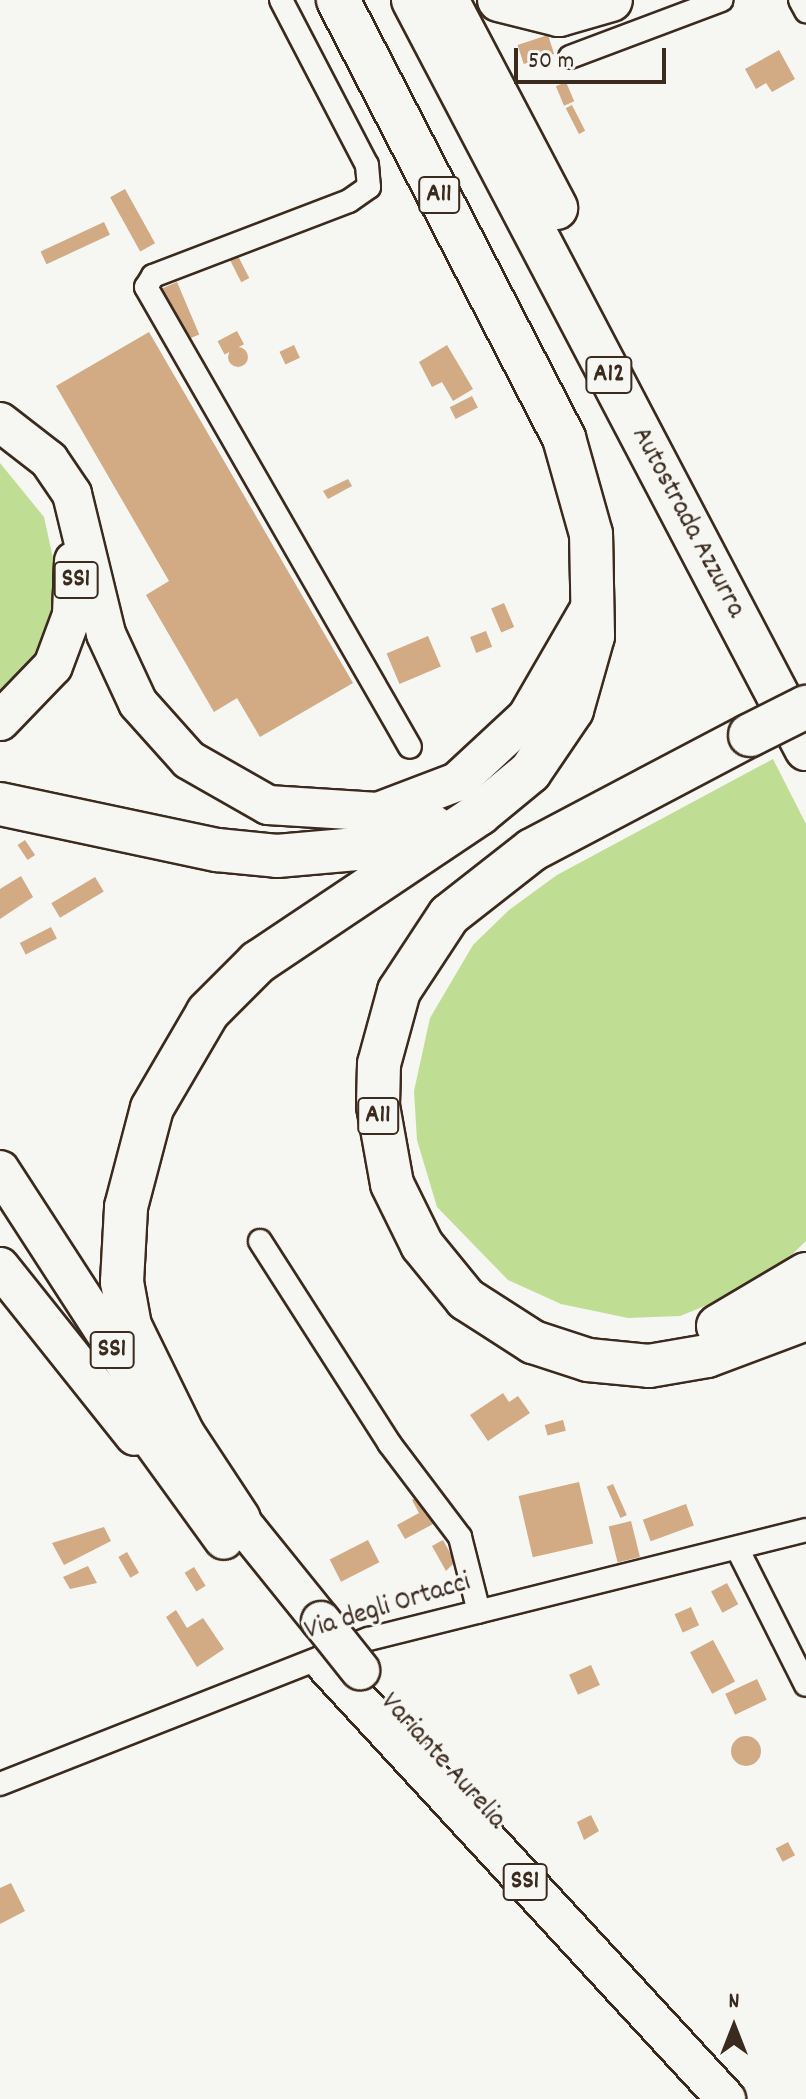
<!DOCTYPE html>
<html>
<head>
<meta charset="utf-8">
<style>
	body { margin:0 }
	#map { position:relative; width:806px; height:2099px; overflow:hidden; background:#f6f6f2; font-family:Dekko,sans-serif }
	div>[style] { position:absolute }
	.green>* { inset:0; background:#c0dd94 }
	.building>* { inset:0; background:#d2aa84; transform-origin:0 0 }
	.round { border-radius:50% }
	.roads { filter:drop-shadow(2px 0 #3b2a1e) drop-shadow(-2px 0 #3b2a1e) drop-shadow(0 2px #3b2a1e) drop-shadow(0 -2px #3b2a1e) }
	.minor>* { height:22px; margin:-11px; padding:0 11px; transform-origin:11px; border-radius:11px; background:#f6f6f2 }
	.trunk>* { height:38px; margin:-19px; padding:0 19px; transform-origin:19px; border-radius:19px; background:#f6f6f2 }
	.motorway>* { height:42px; margin:-21px; padding:0 21px; transform-origin:21px; border-radius:21px; background:#f6f6f2 }
	.bridges { filter:drop-shadow(2px 0 #3b2a1e) drop-shadow(-2px 0 #3b2a1e) drop-shadow(0 2px #3b2a1e) drop-shadow(0 -2px #3b2a1e) }
	.trunk-bridge>* { height:38px; margin:-19px; padding:0 19px; transform-origin:19px; border-radius:19px; background:#f6f6f2 }
	.motorway-bridge>* { height:42px; margin:-21px; padding:0 21px; transform-origin:21px; border-radius:21px; background:#f6f6f2 }
	span { translate:-50% -50%; white-space:nowrap; text-align:center; line-height:1.15; -webkit-text-stroke:6px #f6f6f2; paint-order:stroke }
	.shield-label span { padding:2px 6px; background:#f6f6f2; border:2px solid; border-radius:6px; -webkit-text-stroke-width:0 }
	.shield-label { font-size:26px; color:#3b2a1e; font-weight:700 }
	.street-label { font-size:28px; color:#3b2a1e }
	.north { position:absolute; left:694px; top:1987px; width:80px; height:80px; -webkit-text-stroke:6px #f6f6f2; paint-order:stroke; rotate:0deg; font-size:22px; font-weight:700; line-height:32px; text-align:center; color:#3b2a1e }
	.north::after { content:''; display:block; margin:auto; width:28px; height:36px; background:#3b2a1e; clip-path:polygon(50% 0,100% 100%,50% 72%,0 100%) }
	.scale { position:absolute; left:514px; top:48px; width:152px; height:36px; box-sizing:border-box; border:4px solid #3b2a1e; border-top:0; padding-left:10px; font-size:24px; line-height:28px; white-space:nowrap; color:#3b2a1e; -webkit-text-stroke:6px #f6f6f2; paint-order:stroke }
</style>
</head>
<body>
<div id="map">
	<div class="green">
		<div style="clip-path:polygon(0 463px,44px 517px,58px 581px,54px 627px,38px 668px,0 710px)"></div>
		<div style="clip-path:polygon(773px 759px,806px 824px,806px 1241px,762px 1283px,680px 1316px,628px 1318px,561px 1304px,508px 1280px,437px 1207px,417px 1140px,414px 1091px,430px 1018px,473px 945px,509px 910px,557px 875px)"></div>
	</div>
	<div class="building">
		<div style="left:548px;top:35px;width:20px;height:32px;rotate:72deg"></div>
		<div style="clip-path:polygon(779px 50px,795px 79px,772px 92px,766px 83px,756px 89px,745px 69px)"></div>
		<div style="left:566px;top:82px;width:21px;height:11px;rotate:67deg"></div>
		<div style="left:572px;top:105px;width:29px;height:7px;rotate:63deg"></div>
		<div style="left:125px;top:189px;width:62px;height:17px;rotate:61deg"></div>
		<div style="left:104px;top:222px;width:14px;height:70px;rotate:65deg"></div>
		<div style="left:237px;top:254px;width:27px;height:9px;rotate:63deg"></div>
		<div style="left:177px;top:282px;width:57px;height:17px;rotate:67deg"></div>
		<div style="left:237px;top:331px;width:15px;height:22px;rotate:62deg"></div>
		<div style="clip-path:polygon(149px 332px,353px 683px,260px 737px,237px 698px,214px 712px,146px 595px,169px 581px,56px 386px)"></div>
		<div style="left:294px;top:345px;width:14px;height:16px;rotate:65deg"></div>
		<div style="clip-path:polygon(447px 345px,473px 389px,453px 401px,442px 382px,432px 387px,419px 362px)"></div>
		<div class="round" style="left:228px;top:347px;width:20px;height:20px"></div>
		<div style="left:472px;top:396px;width:13px;height:25px;rotate:63deg"></div>
		<div style="clip-path:polygon(348px 479px,352px 486px,328px 499px,323px 491px)"></div>
		<div style="left:504px;top:603px;width:26px;height:14px;rotate:67deg"></div>
		<div style="left:486px;top:631px;width:17px;height:17px;rotate:69deg"></div>
		<div style="left:428px;top:636px;width:33px;height:45px;rotate:67deg"></div>
		<div style="left:25px;top:840px;width:18px;height:9px;rotate:56deg"></div>
		<div style="clip-path:polygon(21px 876px,33px 897px,0 919px,0 889px)"></div>
		<div style="left:95px;top:877px;width:17px;height:51px;rotate:59deg"></div>
		<div style="left:51px;top:927px;width:13px;height:35px;rotate:63deg"></div>
		<div style="clip-path:polygon(503px 1393px,509px 1402px,518px 1396px,530px 1413px,488px 1441px,470px 1415px)"></div>
		<div style="left:563px;top:1420px;width:11px;height:19px;rotate:75deg"></div>
		<div style="left:579px;top:1482px;width:63px;height:62px;rotate:77deg"></div>
		<div style="left:613px;top:1484px;width:34px;height:7px;rotate:66deg"></div>
		<div style="clip-path:polygon(420px 1495px,435px 1523px,405px 1539px,397px 1525px,419px 1513px,412px 1500px)"></div>
		<div style="left:686px;top:1504px;width:23px;height:46px;rotate:70deg"></div>
		<div style="left:631px;top:1521px;width:37px;height:23px;rotate:76deg"></div>
		<div style="clip-path:polygon(104px 1527px,111px 1541px,64px 1565px,52px 1543px)"></div>
		<div style="left:368px;top:1540px;width:25px;height:43px;rotate:63deg"></div>
		<div style="clip-path:polygon(443px 1540px,455px 1562px,446px 1571px,432px 1546px)"></div>
		<div style="left:127px;top:1552px;width:24px;height:10px;rotate:60deg"></div>
		<div style="clip-path:polygon(88px 1566px,97px 1583px,70px 1589px,63px 1577px)"></div>
		<div style="left:194px;top:1567px;width:22px;height:11px;rotate:58deg"></div>
		<div style="left:727px;top:1583px;width:24px;height:18px;rotate:62deg"></div>
		<div style="left:691px;top:1607px;width:20px;height:18px;rotate:66deg"></div>
		<div style="clip-path:polygon(176px 1610px,187px 1628px,203px 1618px,224px 1649px,197px 1667px,166px 1617px)"></div>
		<div style="left:713px;top:1640px;width:47px;height:26px;rotate:62deg"></div>
		<div style="left:591px;top:1665px;width:22px;height:24px;rotate:66deg"></div>
		<div style="left:757px;top:1679px;width:23px;height:35px;rotate:65deg"></div>
		<div class="round" style="left:731px;top:1736px;width:30px;height:30px"></div>
		<div style="clip-path:polygon(591px 1815px,599px 1831px,584px 1840px,577px 1822px)"></div>
		<div style="left:788px;top:1842px;width:15px;height:14px;rotate:62deg"></div>
		<div style="clip-path:polygon(11px 1883px,25px 1911px,0 1924px,0 1888px)"></div>
	</div>
	<div class="roads">
		<div class="minor">
			<div style="left:281px;top:0;width:186px;rotate:62.5deg"></div>
			<div style="left:367px;top:165px;width:22px;rotate:85deg"></div>
			<div style="left:369px;top:187px;width:24px;rotate:145deg"></div>
			<div style="left:349px;top:201px;width:210px;rotate:159.1deg"></div>
			<div style="left:153px;top:276px;width:13px;rotate:122deg"></div>
			<div style="left:146px;top:287px;width:530px;rotate:60.15deg"></div>
			<div style="left:800px;top:0;width:13px;rotate:61deg"></div>
			<div style="left:570px;top:57px;width:162px;rotate:-20.6deg"></div>
			<div style="left:260px;top:1241px;width:240px;rotate:57.4deg"></div>
			<div style="left:389px;top:1443px;width:118px;rotate:52.9deg"></div>
			<div style="left:460px;top:1537px;width:77px;rotate:75.8deg"></div>
			<div style="left:737px;top:1548px;width:153px;rotate:63.3deg"></div>
			<div style="left:0;top:1784px;width:396px;rotate:-21.5deg"></div>
			<div style="left:369px;top:1639px;width:450px;rotate:-14deg"></div>
		</div>
		<div class="trunk">
			<div style="left:0;top:422px;width:62px;rotate:37.8deg"></div>
			<div style="left:49px;top:460px;width:41px;rotate:55.9deg"></div>
			<div style="left:72px;top:494px;width:144px;rotate:76.3deg"></div>
			<div style="left:106px;top:634px;width:76px;rotate:65.1deg"></div>
			<div style="left:138px;top:703px;width:76px;rotate:48.2deg"></div>
			<div style="left:189px;top:760px;width:91px;rotate:29.7deg"></div>
			<div style="left:268px;top:805px;width:110px;rotate:3.6deg"></div>
			<div style="left:378px;top:812px;width:85px;rotate:-20.8deg"></div>
			<div style="left:457px;top:782px;width:96px;rotate:-42.9deg"></div>
			<div style="left:527px;top:717px;width:129px;rotate:-59.9deg"></div>
			<div style="left:0;top:721px;width:76px;rotate:-46.1deg"></div>
			<div style="left:53px;top:666px;width:54px;rotate:-69.6deg"></div>
			<div style="left:72px;top:615px;width:54px;rotate:-87.9deg"></div>
			<div style="left:0;top:1170px;width:300px;rotate:57.1deg"></div>
			<div style="left:0;top:1267px;width:216px;rotate:51.4deg"></div>
			<div style="left:127px;top:1406px;width:165px;rotate:54.1deg"></div>
			<div style="left:220px;top:1496px;width:161px;rotate:51.1deg"></div>
			<div style="left:325px;top:1664px;width:592px;rotate:47.33deg"></div>
		</div>
		<div class="motorway">
			<div style="left:413px;top:0;width:846px;rotate:62.31deg"></div>
			<div style="left:447px;top:0;width:235px;rotate:62.3deg"></div>
			<div style="left:499px;top:0;width:62px;rotate:14deg"></div>
			<div style="left:559px;top:15px;width:54px;rotate:-16.1deg"></div>
			<div style="left:750px;top:735px;width:246px;rotate:152.2deg"></div>
			<div style="left:532px;top:850px;width:105px;rotate:141.9deg"></div>
			<div style="left:449px;top:915px;width:91px;rotate:123.3deg"></div>
			<div style="left:399px;top:991px;width:76px;rotate:105.3deg"></div>
			<div style="left:379px;top:1064px;width:42px;rotate:91.4deg"></div>
			<div style="left:378px;top:1106px;width:79px;rotate:79.8deg"></div>
			<div style="left:392px;top:1184px;width:68px;rotate:63.8deg"></div>
			<div style="left:422px;top:1245px;width:70px;rotate:50.8deg"></div>
			<div style="left:466px;top:1299px;width:80px;rotate:32.7deg"></div>
			<div style="left:533px;top:1342px;width:58px;rotate:18.1deg"></div>
			<div style="left:588px;top:1360px;width:61px;rotate:5.6deg"></div>
			<div style="left:649px;top:1366px;width:59px;rotate:-9.8deg"></div>
			<div style="left:707px;top:1356px;width:106px;rotate:-20.5deg"></div>
			<div style="left:0;top:804px;width:222px;rotate:12deg"></div>
			<div style="left:217px;top:850px;width:60px;rotate:5.7deg"></div>
			<div style="left:277px;top:856px;width:80px;rotate:-5deg"></div>
			<div style="left:357px;top:849px;width:79px;rotate:-16.8deg"></div>
			<div style="left:718px;top:1326px;width:102px;rotate:-30.6deg"></div>
			<div style="left:239px;top:1519px;width:102px;rotate:-123.4deg"></div>
			<div style="left:183px;top:1434px;width:120px;rotate:-116.1deg"></div>
			<div style="left:130px;top:1326px;width:45px;rotate:-100.3deg"></div>
			<div style="left:122px;top:1282px;width:75px;rotate:-86.9deg"></div>
			<div style="left:126px;top:1207px;width:102px;rotate:-75.3deg"></div>
			<div style="left:152px;top:1108px;width:111px;rotate:-59.7deg"></div>
			<div style="left:208px;top:1012px;width:71px;rotate:-45deg"></div>
			<div style="left:258px;top:962px;width:266px;rotate:-33.8deg"></div>
			<div style="left:479px;top:814px;width:66px;rotate:-39.5deg"></div>
			<div style="left:530px;top:772px;width:75px;rotate:-55.9deg"></div>
			<div style="left:572px;top:710px;width:77px;rotate:-74.2deg"></div>
			<div style="left:593px;top:636px;width:102px;rotate:-91.1deg"></div>
			<div style="left:591px;top:534px;width:100px;rotate:-105.7deg"></div>
			<div style="left:564px;top:438px;width:493px;rotate:-117.3deg"></div>
		</div>
	</div>
	<div class="bridges">
		<div class="trunk-bridge">
			<div style="left:321px;top:1621px;width:63px;rotate:51.5deg"></div>
		</div>
		<div class="motorway-bridge">
			<div style="left:750px;top:735px;width:63px;rotate:-26.6deg"></div>
		</div>
	</div>
	<div class="shield-label">
		<span style="left:439px;top:195px">A11</span>
		<span style="left:609px;top:375px">A12</span>
		<span style="left:76px;top:580px">SS1</span>
		<span style="left:378px;top:1116px">A11</span>
		<span style="left:112px;top:1350px">SS1</span>
		<span style="left:525px;top:1882px">SS1</span>
	</div>
	<div class="street-label">
		<span style="left:687px;top:523px;rotate:62deg">Autostrada Azzurra</span>
		<span style="left:388px;top:1608px;rotate:-17deg">Via degli Ortacci</span>
		<span style="left:442px;top:1762px;rotate:48deg">Variante Aurelia</span>
	</div>
	<div class="north">N</div>
	<div class="scale">50 m</div>
</div>
</body>
</html>
